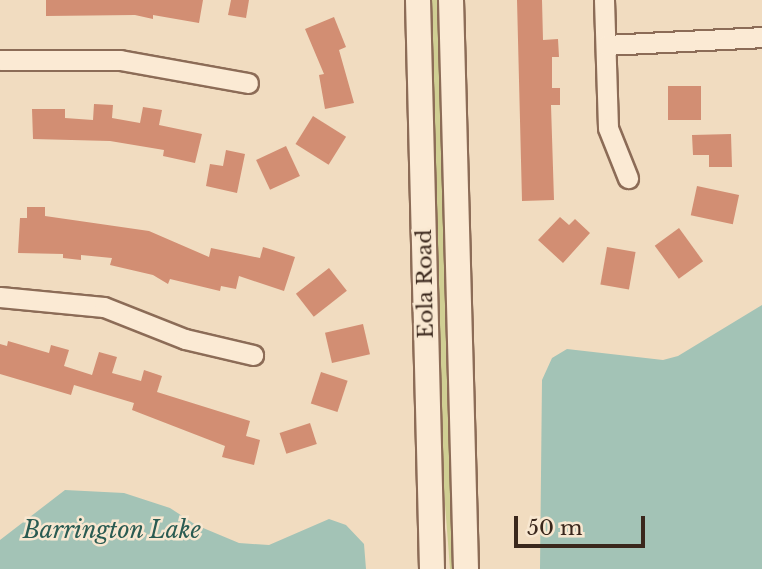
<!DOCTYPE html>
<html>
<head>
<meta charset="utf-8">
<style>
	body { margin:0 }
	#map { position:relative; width:762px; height:569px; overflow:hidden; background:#f1dcc0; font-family:"Libre Baskerville",serif }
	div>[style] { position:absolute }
	.green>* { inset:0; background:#d0cf93 }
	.water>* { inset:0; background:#a3c3b6 }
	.building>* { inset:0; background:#d28e73; transform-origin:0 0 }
	.roads { filter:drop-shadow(2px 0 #8c6c57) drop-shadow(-2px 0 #8c6c57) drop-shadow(0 2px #8c6c57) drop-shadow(0 -2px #8c6c57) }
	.minor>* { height:19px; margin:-9.5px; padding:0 9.5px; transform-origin:9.5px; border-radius:9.5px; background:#fbead4 }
	.tertiary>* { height:24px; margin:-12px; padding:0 12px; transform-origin:12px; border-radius:12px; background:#fbead4 }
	span { translate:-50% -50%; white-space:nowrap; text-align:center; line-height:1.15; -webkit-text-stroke:5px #f8e7d0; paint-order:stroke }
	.street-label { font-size:21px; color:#3a271c }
	.water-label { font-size:23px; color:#2a5b52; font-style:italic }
	.scale { position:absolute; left:514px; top:516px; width:131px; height:32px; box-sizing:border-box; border:4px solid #3a271c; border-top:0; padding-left:9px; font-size:21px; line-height:24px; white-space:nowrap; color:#3a271c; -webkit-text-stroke:5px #f8e7d0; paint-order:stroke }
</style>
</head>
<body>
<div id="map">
	<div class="green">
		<div style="clip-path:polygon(428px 0,440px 0,455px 569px,450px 569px,439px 426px)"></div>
	</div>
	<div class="water">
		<div style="clip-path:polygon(762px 305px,762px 569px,540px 569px,542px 380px,552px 358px,567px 349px,663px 360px,678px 356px)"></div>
		<div style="clip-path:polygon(65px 490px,124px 493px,170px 508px,196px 525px,239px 543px,269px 545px,329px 519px,346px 525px,364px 544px,366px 569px,0 569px,0 540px)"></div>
	</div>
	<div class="building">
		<div style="clip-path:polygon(46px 0,203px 0,199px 23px,153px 15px,153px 19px,135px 15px,46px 16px)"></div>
		<div style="clip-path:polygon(231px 0,249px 0,246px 18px,228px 15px)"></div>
		<div style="clip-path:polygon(517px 0,542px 0,543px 40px,558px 39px,559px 57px,552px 57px,552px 88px,560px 88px,560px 105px,551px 105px,554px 200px,522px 201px)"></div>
		<div style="clip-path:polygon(334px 17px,346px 47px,339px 50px,354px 103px,325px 109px,319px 75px,324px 74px,305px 29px)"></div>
		<div style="left:701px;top:86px;width:34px;height:33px;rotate:90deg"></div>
		<div style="clip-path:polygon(94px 104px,113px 105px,112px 118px,140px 123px,143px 107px,162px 110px,159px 125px,202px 134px,195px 163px,163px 156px,164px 150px,110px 141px,33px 139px,32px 109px,65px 109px,65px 118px,93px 120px)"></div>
		<div style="left:313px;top:116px;width:39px;height:33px;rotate:32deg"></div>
		<div style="clip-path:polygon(731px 134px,732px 167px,709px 167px,709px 155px,693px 155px,692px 135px)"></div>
		<div style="left:286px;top:146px;width:33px;height:33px;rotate:65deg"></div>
		<div style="clip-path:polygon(226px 150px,245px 154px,237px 193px,206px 186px,210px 164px,223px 166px)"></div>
		<div style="left:697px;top:186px;width:43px;height:30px;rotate:12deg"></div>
		<div style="clip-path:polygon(27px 207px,45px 207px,45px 216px,149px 231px,209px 257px,211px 248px,260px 258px,263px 247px,295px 257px,284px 291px,239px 276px,236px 289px,221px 286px,220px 291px,170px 279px,168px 284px,153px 275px,110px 265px,112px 258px,81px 255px,81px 260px,63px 258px,63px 254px,18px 253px,20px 218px,27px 218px)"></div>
		<div style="clip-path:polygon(560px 217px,569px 225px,575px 219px,590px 233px,563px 263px,538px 240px)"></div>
		<div style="left:679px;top:228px;width:41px;height:30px;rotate:54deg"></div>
		<div style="left:607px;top:247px;width:29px;height:38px;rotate:10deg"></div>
		<div style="left:329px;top:268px;width:29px;height:42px;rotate:52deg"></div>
		<div style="left:363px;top:324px;width:31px;height:39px;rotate:77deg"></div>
		<div style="clip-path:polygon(8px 341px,49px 353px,51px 345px,69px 350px,64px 366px,92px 375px,99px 352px,117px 357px,112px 373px,141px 381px,144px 370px,162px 376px,157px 392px,250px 421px,246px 436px,260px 440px,254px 465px,222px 457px,225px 446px,132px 410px,134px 403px,74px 385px,71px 395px,0 374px,0 344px,7px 346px)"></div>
		<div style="left:321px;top:372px;width:28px;height:33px;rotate:18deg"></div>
		<div style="left:310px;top:423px;width:22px;height:32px;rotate:72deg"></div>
	</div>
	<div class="roads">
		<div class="minor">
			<div style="left:604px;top:0;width:128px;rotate:88.2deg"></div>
			<div style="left:608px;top:128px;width:54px;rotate:68.2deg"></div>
			<div style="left:606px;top:45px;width:156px;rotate:-2.9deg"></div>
			<div style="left:0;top:60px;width:120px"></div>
			<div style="left:120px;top:60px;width:130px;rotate:10.2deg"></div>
			<div style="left:0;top:297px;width:104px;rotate:5.5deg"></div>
			<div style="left:104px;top:307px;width:87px;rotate:21.6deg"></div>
			<div style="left:185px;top:339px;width:70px;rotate:13.2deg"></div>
		</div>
		<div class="tertiary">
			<div style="left:418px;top:0;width:569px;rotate:88.59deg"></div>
			<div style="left:451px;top:0;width:569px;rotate:88.49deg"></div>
		</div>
	</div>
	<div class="street-label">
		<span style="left:425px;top:284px;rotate:-91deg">Eola Road</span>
	</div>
	<div class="water-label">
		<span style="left:112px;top:530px">Barrington Lake</span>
	</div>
	<div class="scale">50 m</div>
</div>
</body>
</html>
